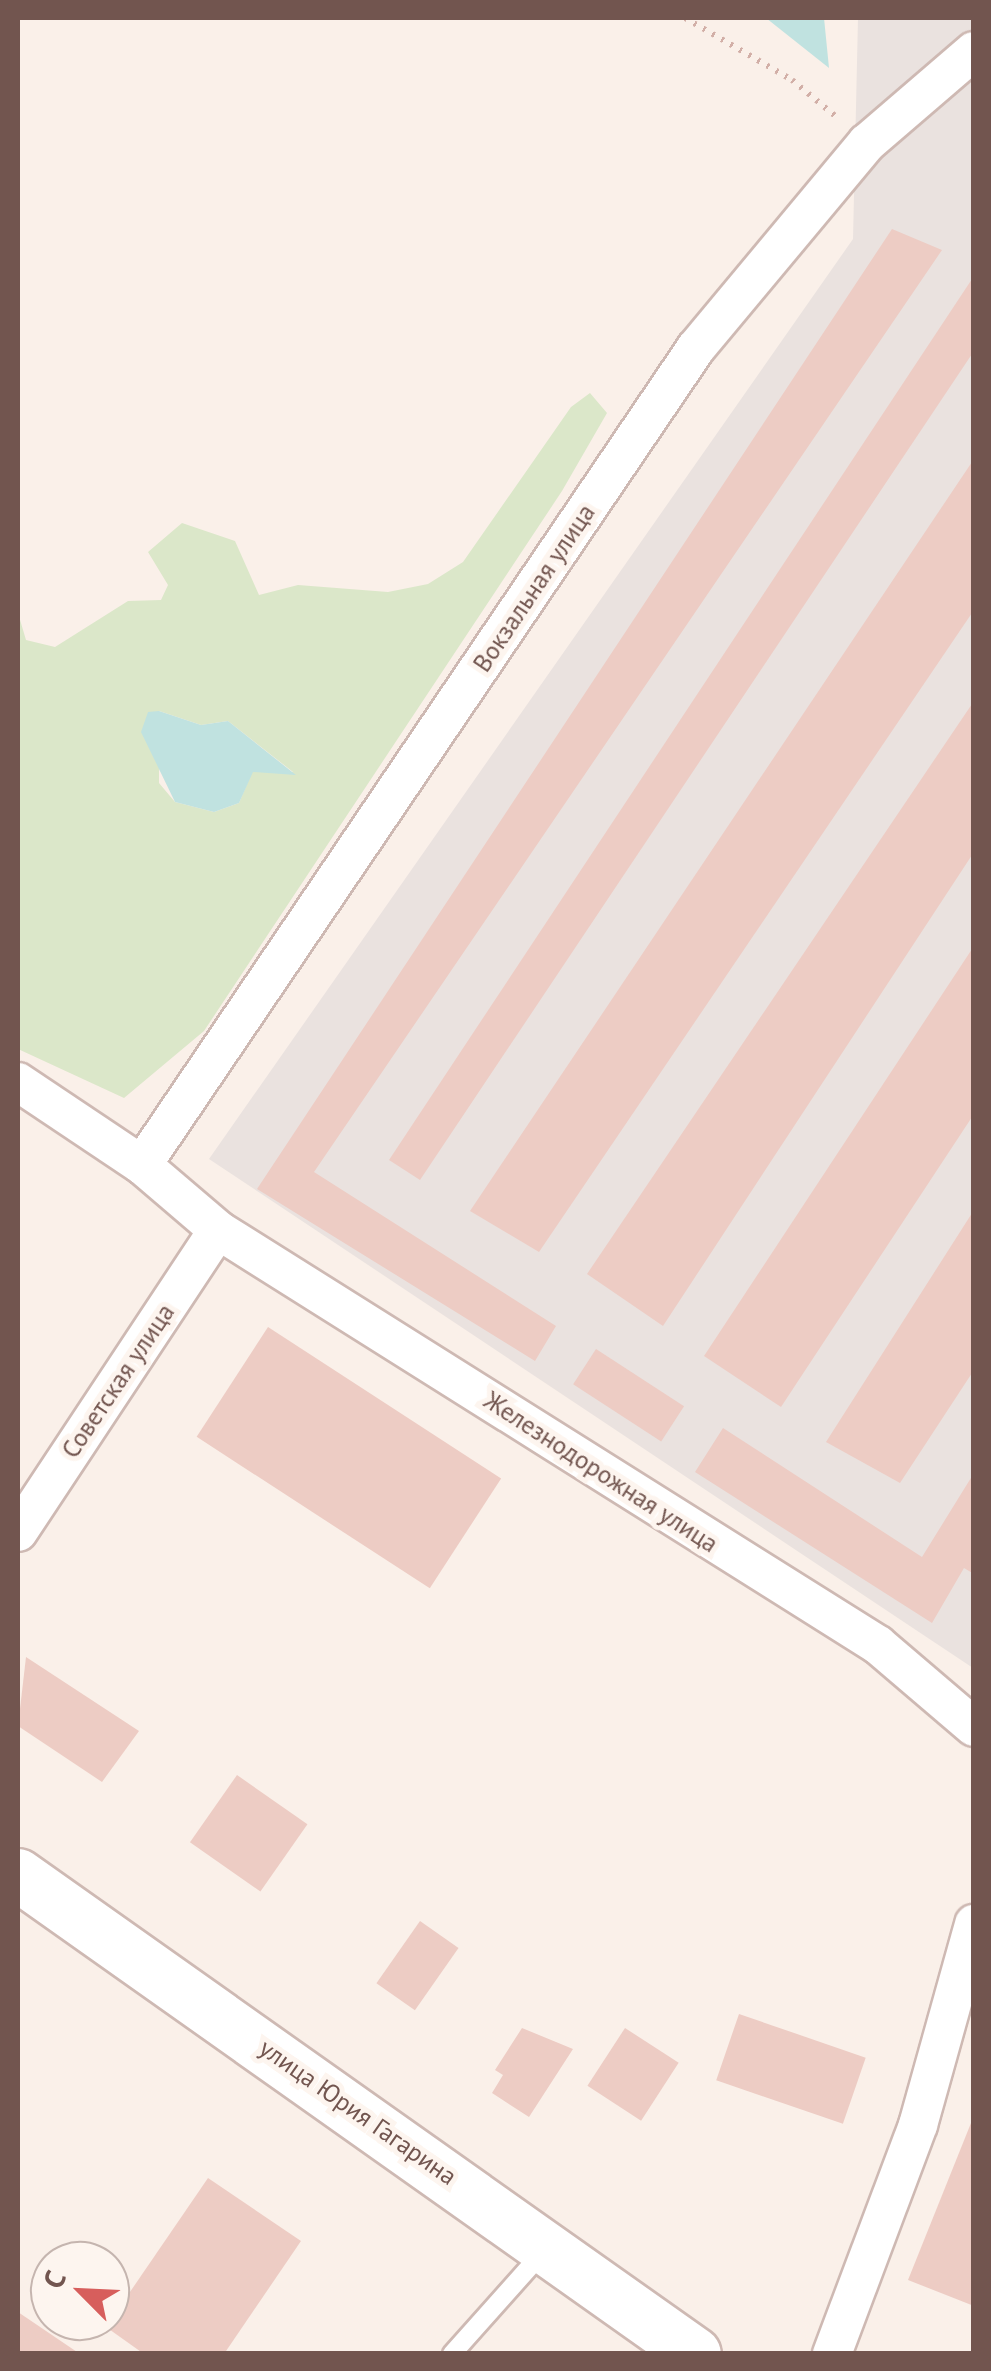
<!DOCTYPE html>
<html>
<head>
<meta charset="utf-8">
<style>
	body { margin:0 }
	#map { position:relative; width:991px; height:2371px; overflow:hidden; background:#faf0e9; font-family:"PT Sans",sans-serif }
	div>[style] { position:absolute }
	.industrial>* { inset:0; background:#eae2df }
	.green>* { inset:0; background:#dbe7c9 }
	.water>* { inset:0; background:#c0e2e0 }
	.building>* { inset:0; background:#edccc4; transform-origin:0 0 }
	.path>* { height:6px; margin-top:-3px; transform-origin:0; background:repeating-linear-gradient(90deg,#d2afa7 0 2.5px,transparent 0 10.5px) }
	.roads { filter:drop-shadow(2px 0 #ceb9b3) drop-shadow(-2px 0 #ceb9b3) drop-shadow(0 2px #ceb9b3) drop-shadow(0 -2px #ceb9b3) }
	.lane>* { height:18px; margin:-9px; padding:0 9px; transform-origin:9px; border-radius:9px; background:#fff }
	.street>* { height:38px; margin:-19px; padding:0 19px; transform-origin:19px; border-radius:19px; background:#fff }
	.secondary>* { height:52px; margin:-26px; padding:0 26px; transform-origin:26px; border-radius:26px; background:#fff }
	span { translate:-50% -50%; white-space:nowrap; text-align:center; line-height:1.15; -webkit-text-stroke:10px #fdf5ef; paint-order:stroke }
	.street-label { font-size:25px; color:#72554f }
	.frame { position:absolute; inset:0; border:20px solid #72554f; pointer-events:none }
	.north { position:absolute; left:30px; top:2241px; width:100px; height:100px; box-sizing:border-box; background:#fdf5ef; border:2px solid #c5b5af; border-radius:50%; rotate:294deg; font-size:28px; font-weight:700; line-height:40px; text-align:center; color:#72554f }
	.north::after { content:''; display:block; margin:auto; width:35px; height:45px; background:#d75e5c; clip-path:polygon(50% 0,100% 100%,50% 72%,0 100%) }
</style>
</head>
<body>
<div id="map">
	<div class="industrial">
		<div style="clip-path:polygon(858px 18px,973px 18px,973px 1668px,209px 1159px,853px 239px)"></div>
	</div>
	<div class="green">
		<div style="clip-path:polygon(evenodd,590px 393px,607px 413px,562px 491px,204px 1031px,124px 1098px,18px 1049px,18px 613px,26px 640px,55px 647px,128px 601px,161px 600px,168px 585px,148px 552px,182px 523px,235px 541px,259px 595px,298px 585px,388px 592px,428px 584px,463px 562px,571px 407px,590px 393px,159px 711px,201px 725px,228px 721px,293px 772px,252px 772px,239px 803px,214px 812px,175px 802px,159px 783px,159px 711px)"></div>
	</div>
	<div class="water">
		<div style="clip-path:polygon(766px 18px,824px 18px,829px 68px)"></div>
		<div style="clip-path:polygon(159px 711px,201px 725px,228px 721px,296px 775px,253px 772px,239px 803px,214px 812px,175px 802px,141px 732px,148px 712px)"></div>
	</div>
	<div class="building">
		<div style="clip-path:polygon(892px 229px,942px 250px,314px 1172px,556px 1326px,535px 1361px,257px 1189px)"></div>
		<div style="clip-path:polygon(974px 276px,974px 351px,420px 1180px,389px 1160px)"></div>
		<div style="clip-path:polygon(974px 459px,974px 610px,539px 1252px,470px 1211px)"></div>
		<div style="clip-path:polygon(974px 701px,974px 852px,663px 1326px,587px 1274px)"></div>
		<div style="clip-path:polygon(974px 946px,974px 1114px,781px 1407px,704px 1356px)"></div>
		<div style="clip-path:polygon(974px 1210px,974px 1370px,900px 1483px,826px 1442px)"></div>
		<div style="left:268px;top:1327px;width:278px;height:131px;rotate:33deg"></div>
		<div style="left:596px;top:1349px;width:105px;height:42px;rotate:33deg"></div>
		<div style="clip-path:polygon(723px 1428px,922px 1557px,974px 1473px,974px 1574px,964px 1568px,932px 1623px,695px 1472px)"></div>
		<div style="clip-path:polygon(26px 1657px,139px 1731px,102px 1782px,18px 1726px)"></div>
		<div style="left:237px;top:1775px;width:86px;height:82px;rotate:35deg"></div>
		<div style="left:420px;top:1921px;width:47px;height:76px;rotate:35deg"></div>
		<div style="left:739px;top:2014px;width:134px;height:70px;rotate:19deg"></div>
		<div style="clip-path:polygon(522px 2028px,573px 2049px,529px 2117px,492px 2093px,503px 2075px,495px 2070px)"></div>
		<div style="left:625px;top:2028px;width:64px;height:69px;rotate:33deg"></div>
		<div style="clip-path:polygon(973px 2118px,974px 2118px,974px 2306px,908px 2280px)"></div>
		<div style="clip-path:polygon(208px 2178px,301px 2241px,224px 2354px,144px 2354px,106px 2327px)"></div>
		<div style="clip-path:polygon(18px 2312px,80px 2354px,18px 2354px)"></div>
	</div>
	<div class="path">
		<div style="left:685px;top:18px;width:124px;rotate:30.1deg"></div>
		<div style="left:792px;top:80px;width:61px;rotate:39.7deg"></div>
	</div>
	<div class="roads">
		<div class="lane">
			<div style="left:452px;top:2354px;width:135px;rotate:-48.3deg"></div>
		</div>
		<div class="street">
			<div style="left:18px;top:1082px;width:149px;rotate:33.8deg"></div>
			<div style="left:142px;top:1165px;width:100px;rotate:40.5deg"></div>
			<div style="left:218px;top:1230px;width:780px;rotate:32.16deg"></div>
			<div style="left:878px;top:1645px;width:126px;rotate:40.5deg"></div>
			<div style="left:142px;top:1165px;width:987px;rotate:-55.86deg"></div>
			<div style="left:696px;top:348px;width:267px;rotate:-50.2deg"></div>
			<div style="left:867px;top:143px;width:141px;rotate:-40.7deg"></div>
			<div style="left:18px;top:1532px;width:362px;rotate:-56.5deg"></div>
			<div style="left:832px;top:2354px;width:245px;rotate:-69.4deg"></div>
			<div style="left:918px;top:2125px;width:209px;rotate:-74.4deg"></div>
		</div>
		<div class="secondary">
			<div style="left:18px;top:1875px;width:829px;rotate:35.28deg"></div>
		</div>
	</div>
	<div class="street-label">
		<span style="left:534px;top:588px;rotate:-56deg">Вокзальная улица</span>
		<span style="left:118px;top:1381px;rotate:-56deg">Советская улица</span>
		<span style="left:601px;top:1472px;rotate:33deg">Железнодорожная улица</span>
		<span style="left:358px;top:2112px;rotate:35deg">улица Юрия Гагарина</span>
	</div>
	<div class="frame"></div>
	<div class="north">С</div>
</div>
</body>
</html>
